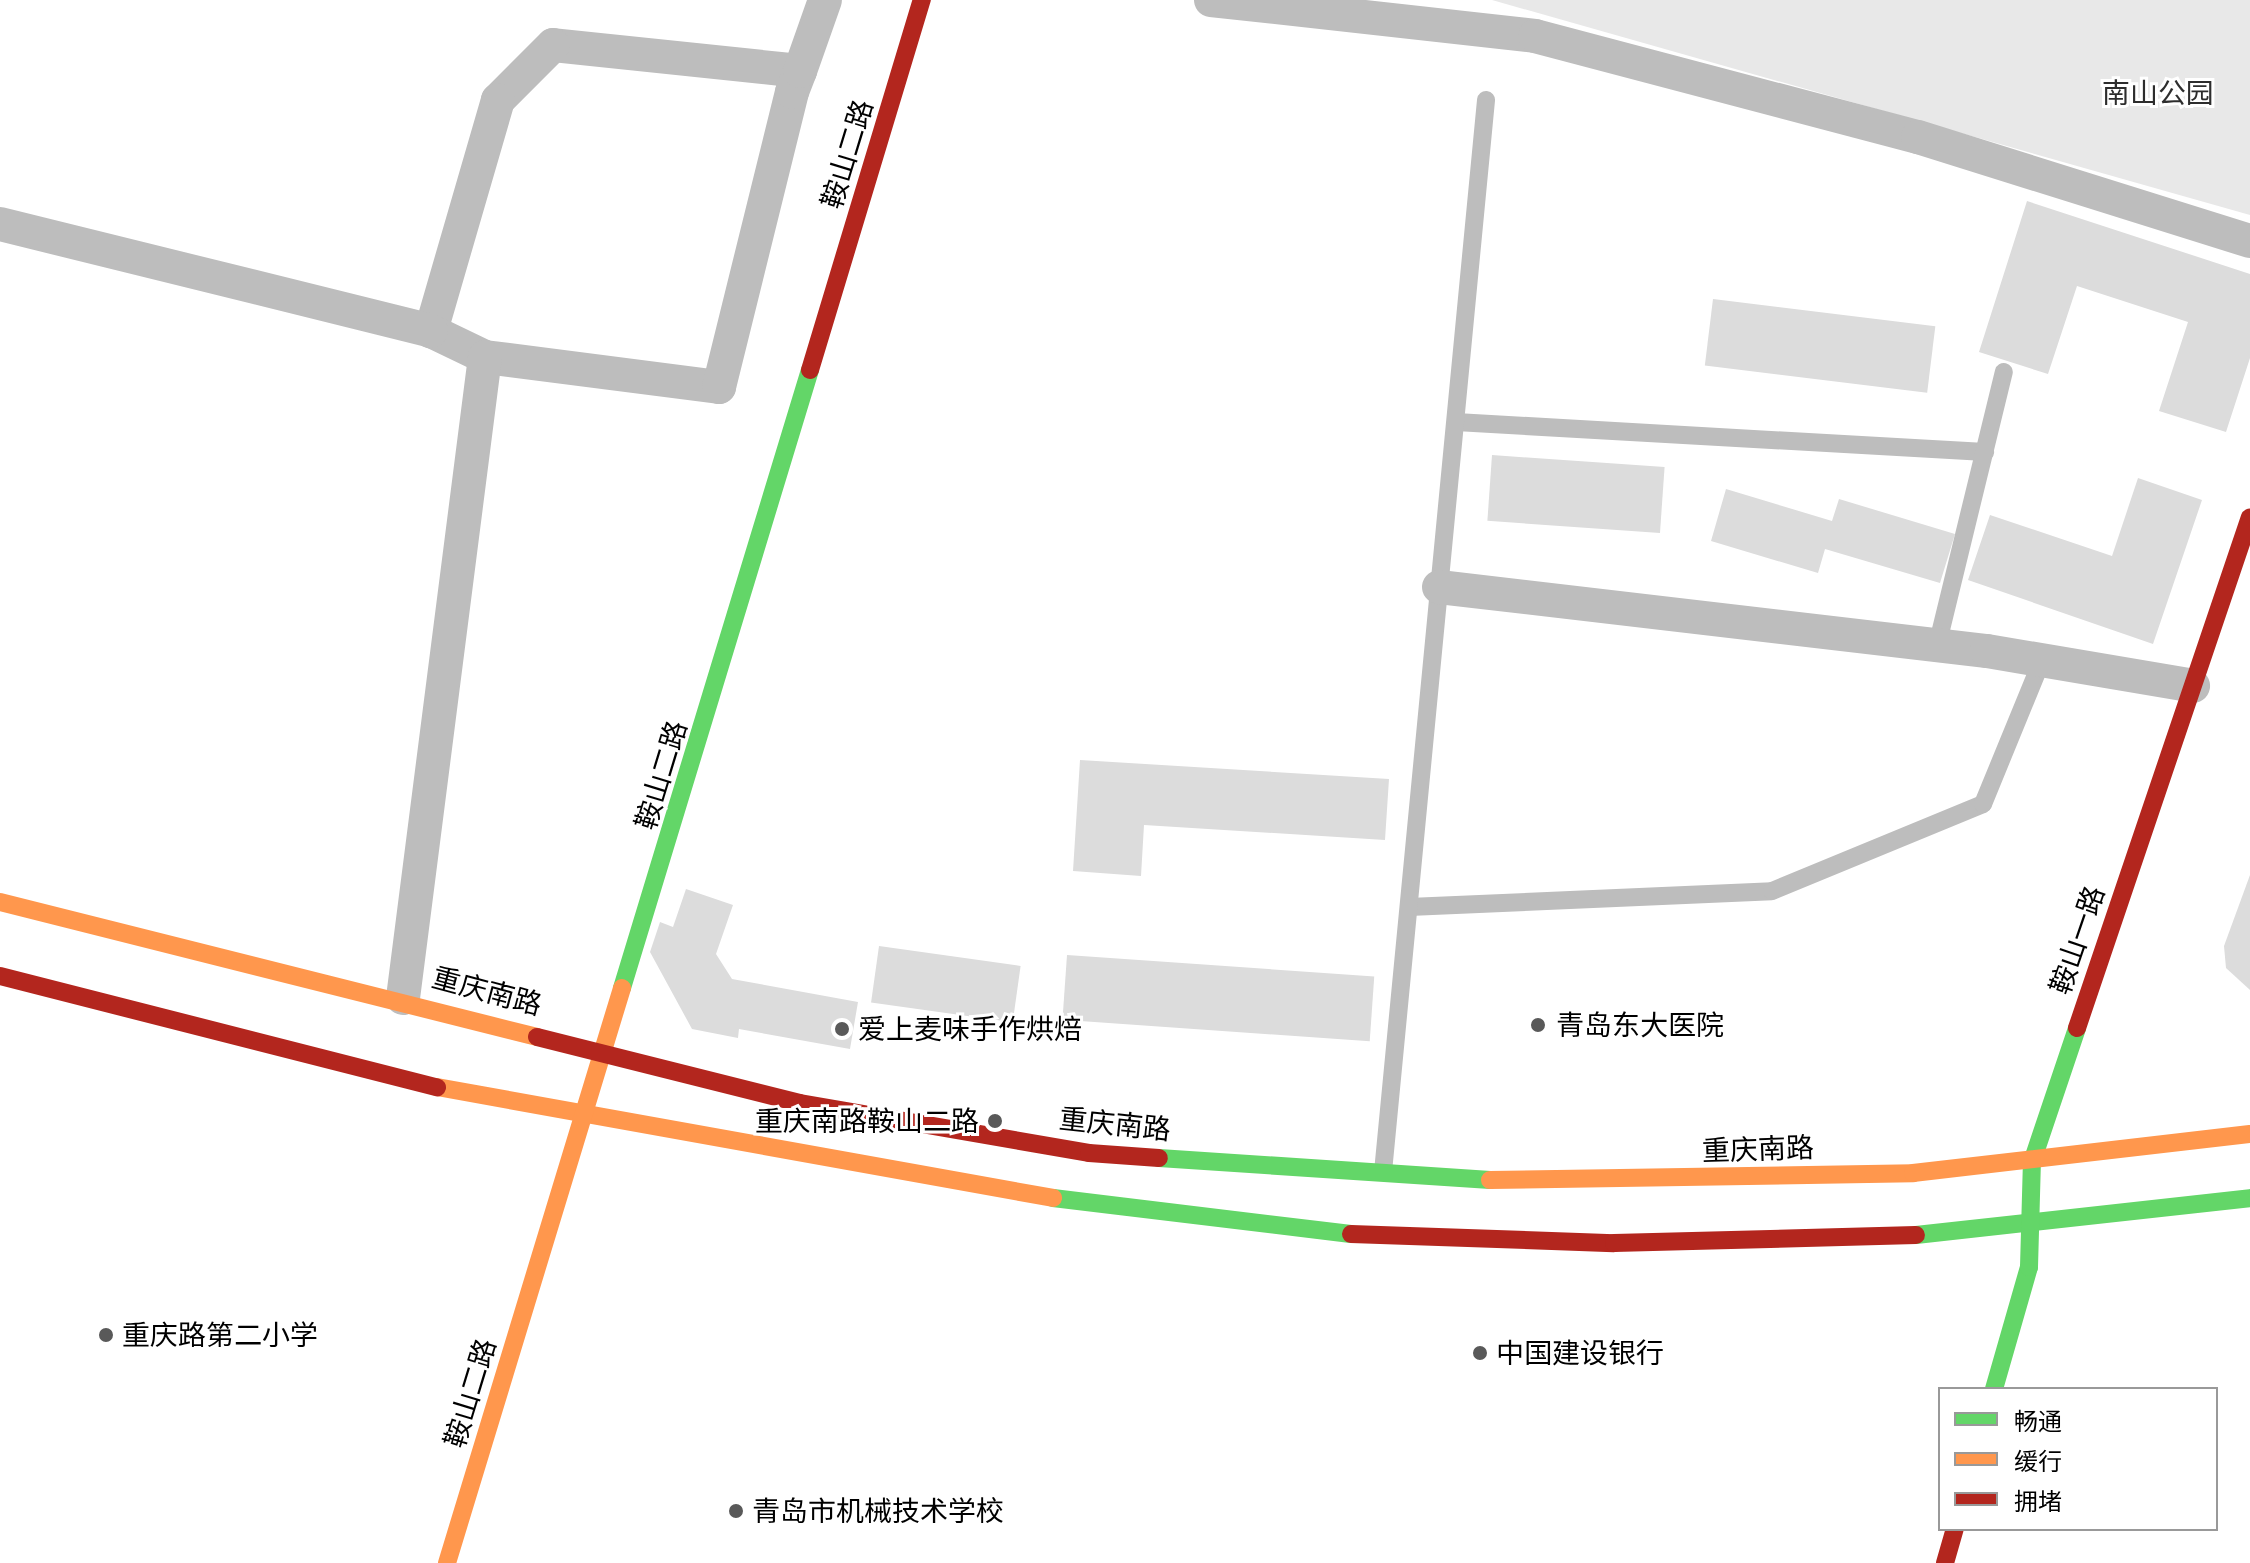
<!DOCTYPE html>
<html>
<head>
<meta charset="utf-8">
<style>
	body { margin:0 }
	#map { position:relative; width:2250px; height:1563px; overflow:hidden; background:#fff; font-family:Mulish,"Noto Sans SC",sans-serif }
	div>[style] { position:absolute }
	.green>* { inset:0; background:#e8e8e8 }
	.building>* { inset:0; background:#dcdcdc; transform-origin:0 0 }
	.lane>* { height:18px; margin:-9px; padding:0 9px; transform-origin:9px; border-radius:9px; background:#bdbdbd }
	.street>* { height:34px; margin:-17px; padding:0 17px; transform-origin:17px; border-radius:17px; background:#bdbdbd }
	.fast>* { height:18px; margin:-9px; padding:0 9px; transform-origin:9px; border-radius:9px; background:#63d668 }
	.slow>* { height:18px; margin:-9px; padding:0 9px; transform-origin:9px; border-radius:9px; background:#ff974d }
	.jam>* { height:18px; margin:-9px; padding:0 9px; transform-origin:9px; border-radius:9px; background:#b3261e }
	.dots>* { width:22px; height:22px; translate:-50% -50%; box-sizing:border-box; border:4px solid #fff; border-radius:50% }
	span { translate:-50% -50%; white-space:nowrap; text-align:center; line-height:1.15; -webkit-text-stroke:6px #fff; paint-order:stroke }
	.park-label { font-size:28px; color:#2d2d2d }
	.street-label { font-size:28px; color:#000 }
	.poi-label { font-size:28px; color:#000 }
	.left { translate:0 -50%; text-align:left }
	.right { translate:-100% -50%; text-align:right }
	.legend { position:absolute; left:1938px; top:1387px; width:280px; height:144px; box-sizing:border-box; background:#fff; border:2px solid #999; margin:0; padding:10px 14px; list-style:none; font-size:24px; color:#000 }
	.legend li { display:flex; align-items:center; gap:16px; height:40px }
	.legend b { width:40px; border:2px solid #999 }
</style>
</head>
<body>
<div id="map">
	<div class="green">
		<div style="clip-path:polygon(1492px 0,2250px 0,2250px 215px)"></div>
	</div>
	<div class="building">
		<div style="clip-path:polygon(2027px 201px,2250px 274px,2250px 358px,2226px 432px,2159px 411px,2188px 322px,2077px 286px,2048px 374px,1979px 352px)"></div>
		<div style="left:1713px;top:299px;width:224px;height:67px;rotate:7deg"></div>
		<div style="left:1492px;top:455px;width:173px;height:66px;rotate:4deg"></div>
		<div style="clip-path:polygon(2138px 478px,2202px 500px,2153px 644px,1968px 580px,1990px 515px,2112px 556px)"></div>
		<div style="clip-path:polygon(1726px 489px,1832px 521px,1839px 499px,1955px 534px,1940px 583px,1825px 549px,1818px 573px,1711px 541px)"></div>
		<div style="clip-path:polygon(1080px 760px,1389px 779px,1385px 840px,1144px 825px,1141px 876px,1073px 871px)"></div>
		<div style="clip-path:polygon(2250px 875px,2250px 990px,2226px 968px,2224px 946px)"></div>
		<div style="clip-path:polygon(686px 889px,733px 905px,716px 954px,732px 979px,858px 1002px,850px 1049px,739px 1029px,738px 1038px,692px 1029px,650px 952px,660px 922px,673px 927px)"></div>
		<div style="left:879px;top:946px;width:143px;height:57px;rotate:8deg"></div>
		<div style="left:1067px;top:955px;width:308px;height:65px;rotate:4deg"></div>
	</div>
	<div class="lane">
		<div style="left:1456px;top:422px;width:530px;rotate:3.25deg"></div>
		<div style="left:1937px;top:646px;width:282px;rotate:-76.3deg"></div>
		<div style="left:1409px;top:907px;width:363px;rotate:-2.5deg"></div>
		<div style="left:1772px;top:891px;width:228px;rotate:-22.4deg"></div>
		<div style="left:1983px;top:804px;width:156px;rotate:-67.7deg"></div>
		<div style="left:1383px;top:1172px;width:1077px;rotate:-84.51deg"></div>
	</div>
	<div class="street">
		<div style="left:1211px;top:0;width:326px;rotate:6.3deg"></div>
		<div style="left:1535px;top:36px;width:396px;rotate:14.8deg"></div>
		<div style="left:1918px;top:137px;width:348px;rotate:17.4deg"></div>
		<div style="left:800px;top:71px;width:248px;rotate:-174deg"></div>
		<div style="left:553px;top:45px;width:78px;rotate:135deg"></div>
		<div style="left:498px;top:100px;width:241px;rotate:106.2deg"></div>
		<div style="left:431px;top:331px;width:60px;rotate:25.7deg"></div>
		<div style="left:485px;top:357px;width:236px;rotate:7.3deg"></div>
		<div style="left:719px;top:387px;width:304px;rotate:-76.1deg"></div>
		<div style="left:792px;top:92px;width:22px;rotate:-69deg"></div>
		<div style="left:800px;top:71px;width:75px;rotate:-70.6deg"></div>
		<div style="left:0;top:224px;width:444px;rotate:13.9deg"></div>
		<div style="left:1439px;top:587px;width:552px;rotate:6.66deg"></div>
		<div style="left:1987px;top:651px;width:209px;rotate:9.6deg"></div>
		<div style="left:403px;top:998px;width:646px;rotate:-82.71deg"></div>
	</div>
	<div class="fast">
		<div style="left:622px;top:988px;width:646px;rotate:-73.08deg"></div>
		<div style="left:1159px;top:1158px;width:332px;rotate:3.8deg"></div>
		<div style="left:1053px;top:1198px;width:300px;rotate:6.9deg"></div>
		<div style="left:1916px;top:1235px;width:336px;rotate:-6.3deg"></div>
		<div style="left:1994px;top:1389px;width:127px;rotate:-74deg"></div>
		<div style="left:2029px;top:1267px;width:105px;rotate:-88.4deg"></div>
		<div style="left:2032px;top:1162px;width:141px;rotate:-71.4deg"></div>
	</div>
	<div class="slow">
		<div style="left:0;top:902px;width:554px;rotate:14.11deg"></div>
		<div style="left:437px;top:1087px;width:626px;rotate:10.21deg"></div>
		<div style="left:1490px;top:1180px;width:423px;rotate:-0.9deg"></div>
		<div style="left:1913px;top:1173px;width:339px;rotate:-6.6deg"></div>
		<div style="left:447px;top:1563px;width:601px;rotate:-73.07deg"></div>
	</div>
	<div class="jam">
		<div style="left:810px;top:370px;width:387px;rotate:-73.2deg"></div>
		<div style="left:0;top:976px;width:451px;rotate:14.3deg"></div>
		<div style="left:2077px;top:1028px;width:539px;rotate:-71.3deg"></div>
		<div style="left:537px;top:1037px;width:271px;rotate:14.1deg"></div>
		<div style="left:800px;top:1103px;width:293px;rotate:9.8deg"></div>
		<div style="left:1089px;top:1153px;width:70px;rotate:4.1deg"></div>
		<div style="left:1351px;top:1234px;width:263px;rotate:2deg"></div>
		<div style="left:1614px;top:1243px;width:302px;rotate:-1.5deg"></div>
		<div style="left:1945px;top:1563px;width:35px;rotate:-74deg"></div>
	</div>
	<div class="dots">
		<div style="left:1538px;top:1025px;background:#595959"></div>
		<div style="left:842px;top:1029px;background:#595959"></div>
		<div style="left:995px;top:1121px;background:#595959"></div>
		<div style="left:106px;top:1335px;background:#595959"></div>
		<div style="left:1480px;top:1353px;background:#595959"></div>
		<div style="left:736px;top:1511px;background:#595959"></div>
	</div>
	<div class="park-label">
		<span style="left:2158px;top:93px">南山公园</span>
	</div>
	<div class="street-label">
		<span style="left:847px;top:154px;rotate:-73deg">鞍山二路</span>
		<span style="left:661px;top:775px;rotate:-73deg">鞍山二路</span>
		<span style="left:2077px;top:940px;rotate:-71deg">鞍山一路</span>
		<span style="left:487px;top:991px;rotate:15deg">重庆南路</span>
		<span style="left:1115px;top:1124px;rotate:6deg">重庆南路</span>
		<span style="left:1758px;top:1149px;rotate:-2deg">重庆南路</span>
		<span style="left:470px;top:1393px;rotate:-73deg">鞍山二路</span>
	</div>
	<div class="poi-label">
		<span class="left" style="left:1556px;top:1025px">青岛东大医院</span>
		<span class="left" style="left:858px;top:1029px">爱上麦味手作烘焙</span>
		<span class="right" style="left:979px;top:1121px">重庆南路鞍山二路</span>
		<span class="left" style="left:122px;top:1335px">重庆路第二小学</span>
		<span class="left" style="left:1496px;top:1353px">中国建设银行</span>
		<span class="left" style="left:752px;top:1511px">青岛市机械技术学校</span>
	</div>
	<ul class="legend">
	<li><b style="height:10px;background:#63d668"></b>畅通</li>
	<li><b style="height:10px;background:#ff974d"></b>缓行</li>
	<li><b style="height:10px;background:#b3261e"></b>拥堵</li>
	</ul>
</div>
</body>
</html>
